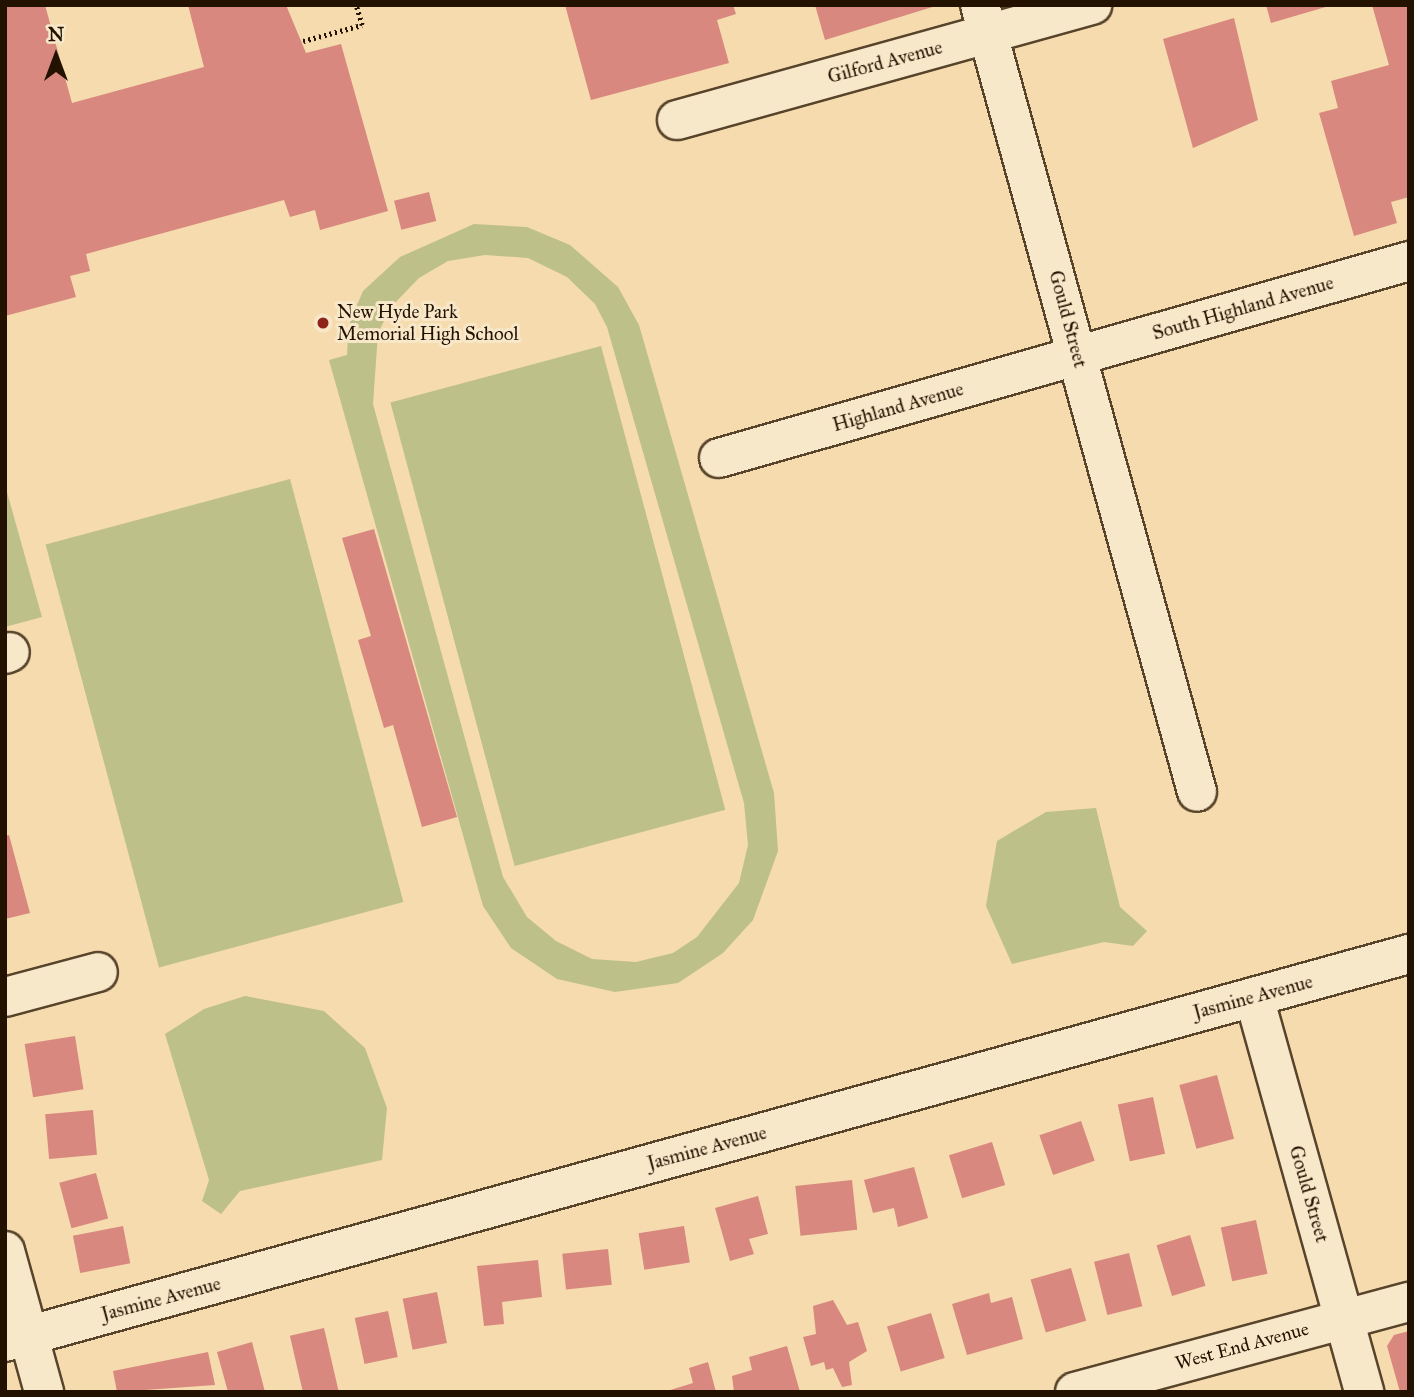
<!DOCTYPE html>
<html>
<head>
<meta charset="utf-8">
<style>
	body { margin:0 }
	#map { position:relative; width:1414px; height:1397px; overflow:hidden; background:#f5dbad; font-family:"IM FELL Great Primer",serif }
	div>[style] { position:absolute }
	.green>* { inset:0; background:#bdc089; transform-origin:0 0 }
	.building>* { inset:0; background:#d8887e; transform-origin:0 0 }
	.path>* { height:4.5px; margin-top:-2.25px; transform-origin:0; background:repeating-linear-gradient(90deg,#241200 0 2px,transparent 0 5.5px) }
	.roads { filter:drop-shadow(2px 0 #58442b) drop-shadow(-2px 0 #58442b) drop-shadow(0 2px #58442b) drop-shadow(0 -2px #58442b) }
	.minor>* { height:38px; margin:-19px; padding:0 19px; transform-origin:19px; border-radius:19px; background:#f8e8ca }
	.dots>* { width:19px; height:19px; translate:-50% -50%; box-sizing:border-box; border:4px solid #f8e8ca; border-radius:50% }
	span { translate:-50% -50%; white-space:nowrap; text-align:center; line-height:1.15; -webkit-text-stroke:6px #f8e8ca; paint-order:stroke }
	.street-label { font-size:19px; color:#241200 }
	.poi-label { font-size:19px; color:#241200 }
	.left { translate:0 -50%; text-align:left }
	.frame { position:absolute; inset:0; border:7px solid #241200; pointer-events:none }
	.north { position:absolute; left:21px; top:21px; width:70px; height:70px; -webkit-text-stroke:5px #f8e8ca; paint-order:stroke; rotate:0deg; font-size:19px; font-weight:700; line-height:28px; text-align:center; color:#241200 }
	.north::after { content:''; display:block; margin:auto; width:24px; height:32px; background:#241200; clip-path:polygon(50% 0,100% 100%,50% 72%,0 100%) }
</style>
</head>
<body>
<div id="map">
	<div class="green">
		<div style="clip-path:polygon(evenodd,474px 224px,527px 227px,570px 245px,618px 287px,639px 325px,774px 793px,778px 851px,753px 920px,723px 953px,678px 983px,615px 992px,557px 979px,511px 948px,483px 906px,329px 360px,347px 355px,349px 324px,363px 291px,400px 257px,474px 224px,485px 255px,528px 258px,567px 277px,595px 304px,607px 327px,744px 803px,748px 845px,739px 883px,697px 937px,673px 953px,636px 962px,592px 959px,556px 941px,527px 917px,503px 877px,373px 404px,378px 333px,391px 307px,419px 278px,448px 261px,485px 255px)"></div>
		<div style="left:601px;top:346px;width:480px;height:218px;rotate:75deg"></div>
		<div style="left:290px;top:479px;width:438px;height:253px;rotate:75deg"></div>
		<div style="clip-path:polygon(5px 485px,42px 617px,5px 627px)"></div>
		<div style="clip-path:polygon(1096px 808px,1120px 907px,1147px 931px,1133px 946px,1104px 942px,1012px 964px,986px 906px,997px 841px,1046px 812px)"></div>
		<div style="clip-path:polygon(245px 996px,324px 1011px,365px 1048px,387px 1108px,382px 1160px,240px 1191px,221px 1214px,202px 1201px,209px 1180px,165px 1034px,204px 1009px)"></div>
	</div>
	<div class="building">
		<div style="clip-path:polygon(5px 5px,45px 5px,72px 103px,204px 67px,188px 5px,286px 5px,306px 53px,341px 44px,388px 211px,320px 230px,315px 210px,290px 217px,284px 200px,86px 254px,90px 271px,70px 276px,76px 297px,5px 316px)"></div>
		<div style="clip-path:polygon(565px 5px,733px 5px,736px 14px,717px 20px,729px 63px,591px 100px)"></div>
		<div style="clip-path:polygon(815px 5px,939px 5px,825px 40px)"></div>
		<div style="clip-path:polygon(1266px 5px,1329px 5px,1329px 6px,1271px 23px)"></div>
		<div style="clip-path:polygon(1372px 5px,1409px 5px,1409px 197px,1391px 202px,1397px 223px,1354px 236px,1319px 113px,1338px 108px,1331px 81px,1389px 65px)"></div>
		<div style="clip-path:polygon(1234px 18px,1258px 120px,1193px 148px,1163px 39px)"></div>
		<div style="left:429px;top:192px;width:30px;height:36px;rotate:76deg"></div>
		<div style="clip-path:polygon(374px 529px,457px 817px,422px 827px,393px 725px,384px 728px,358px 640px,371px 636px,342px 538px)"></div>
		<div style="clip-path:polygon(9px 835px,30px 913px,5px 919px,5px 836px)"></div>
		<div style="left:75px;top:1036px;width:54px;height:51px;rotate:81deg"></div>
		<div style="left:1217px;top:1075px;width:66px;height:39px;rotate:75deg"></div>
		<div style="left:1153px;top:1097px;width:58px;height:36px;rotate:78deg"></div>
		<div style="left:93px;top:1110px;width:45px;height:48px;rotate:85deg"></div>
		<div style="left:1081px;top:1121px;width:42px;height:44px;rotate:71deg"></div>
		<div style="left:992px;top:1142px;width:45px;height:45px;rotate:73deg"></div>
		<div style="clip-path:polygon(914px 1167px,928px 1218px,898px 1227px,894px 1208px,873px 1213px,864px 1180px)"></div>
		<div style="left:96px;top:1173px;width:47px;height:38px;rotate:75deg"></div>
		<div style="left:852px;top:1180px;width:50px;height:57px;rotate:84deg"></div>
		<div style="clip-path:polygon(758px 1196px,768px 1234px,749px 1239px,754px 1254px,730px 1261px,715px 1208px)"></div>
		<div style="left:1256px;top:1220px;width:55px;height:36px;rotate:78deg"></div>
		<div style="left:123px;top:1226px;width:38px;height:51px;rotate:79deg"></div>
		<div style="left:684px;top:1226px;width:37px;height:46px;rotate:81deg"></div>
		<div style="left:1190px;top:1235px;width:53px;height:35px;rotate:73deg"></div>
		<div style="left:608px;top:1249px;width:36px;height:46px;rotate:84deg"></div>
		<div style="left:1129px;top:1253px;width:55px;height:36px;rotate:76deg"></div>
		<div style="clip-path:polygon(538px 1260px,542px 1297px,502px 1302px,504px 1324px,484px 1326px,477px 1266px)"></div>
		<div style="left:1071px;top:1268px;width:55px;height:42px;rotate:74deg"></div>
		<div style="left:437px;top:1292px;width:52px;height:35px;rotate:79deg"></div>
		<div style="clip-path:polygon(989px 1293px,991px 1303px,1012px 1297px,1023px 1339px,967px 1355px,952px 1304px)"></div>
		<div style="clip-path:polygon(833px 1300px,847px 1325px,858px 1322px,867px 1351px,849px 1362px,852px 1385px,842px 1387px,833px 1368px,826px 1370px,824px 1362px,811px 1366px,803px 1337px,816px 1334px,813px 1306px)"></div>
		<div style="left:388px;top:1311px;width:47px;height:34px;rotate:78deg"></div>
		<div style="left:931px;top:1313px;width:47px;height:46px;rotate:73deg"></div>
		<div style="left:324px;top:1328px;width:66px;height:35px;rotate:77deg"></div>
		<div style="clip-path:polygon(1409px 1331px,1409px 1392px,1400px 1392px,1387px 1346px,1394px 1335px)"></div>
		<div style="clip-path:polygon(252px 1342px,265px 1392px,228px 1392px,217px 1352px)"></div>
		<div style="clip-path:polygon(787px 1346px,800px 1392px,734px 1392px,732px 1376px,752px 1370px,749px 1357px)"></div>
		<div style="clip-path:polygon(208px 1352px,215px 1385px,117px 1392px,113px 1371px)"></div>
		<div style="clip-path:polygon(708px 1362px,716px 1392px,664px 1392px,693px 1383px,689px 1368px)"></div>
	</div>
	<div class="path">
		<div style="left:303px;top:41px;width:61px;rotate:-15.2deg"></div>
		<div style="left:362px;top:25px;width:21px;rotate:-107deg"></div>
	</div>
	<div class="roads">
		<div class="minor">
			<div style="left:980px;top:5px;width:816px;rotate:74.58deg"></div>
			<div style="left:677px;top:120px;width:431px;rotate:-15.5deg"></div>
			<div style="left:719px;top:458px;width:718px;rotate:-15.93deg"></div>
			<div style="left:5px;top:654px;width:5px;rotate:-22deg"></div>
			<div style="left:5px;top:997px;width:96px;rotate:-15deg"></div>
			<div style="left:1254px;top:997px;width:410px;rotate:74.4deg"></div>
			<div style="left:5px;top:1251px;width:146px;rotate:74.5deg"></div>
			<div style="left:5px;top:1342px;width:1457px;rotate:-15.45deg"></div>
			<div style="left:1075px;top:1392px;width:346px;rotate:-15.1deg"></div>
		</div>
	</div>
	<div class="dots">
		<div style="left:323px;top:323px;background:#8f2418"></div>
	</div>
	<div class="street-label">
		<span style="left:885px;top:62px;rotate:-15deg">Gilford Avenue</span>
		<span style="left:1243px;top:308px;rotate:-16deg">South Highland Avenue</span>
		<span style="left:1068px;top:319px;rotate:75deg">Gould Street</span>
		<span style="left:898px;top:407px;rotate:-16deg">Highland Avenue</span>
		<span style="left:1253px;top:997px;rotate:-15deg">Jasmine Avenue</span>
		<span style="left:707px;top:1148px;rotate:-15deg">Jasmine Avenue</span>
		<span style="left:1309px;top:1194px;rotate:74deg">Gould Street</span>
		<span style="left:161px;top:1299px;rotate:-15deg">Jasmine Avenue</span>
		<span style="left:1242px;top:1346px;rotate:-15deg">West End Avenue</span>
	</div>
	<div class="poi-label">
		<span class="left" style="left:337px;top:323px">New Hyde Park<br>Memorial High School</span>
	</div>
	<div class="frame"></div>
	<div class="north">N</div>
</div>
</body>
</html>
